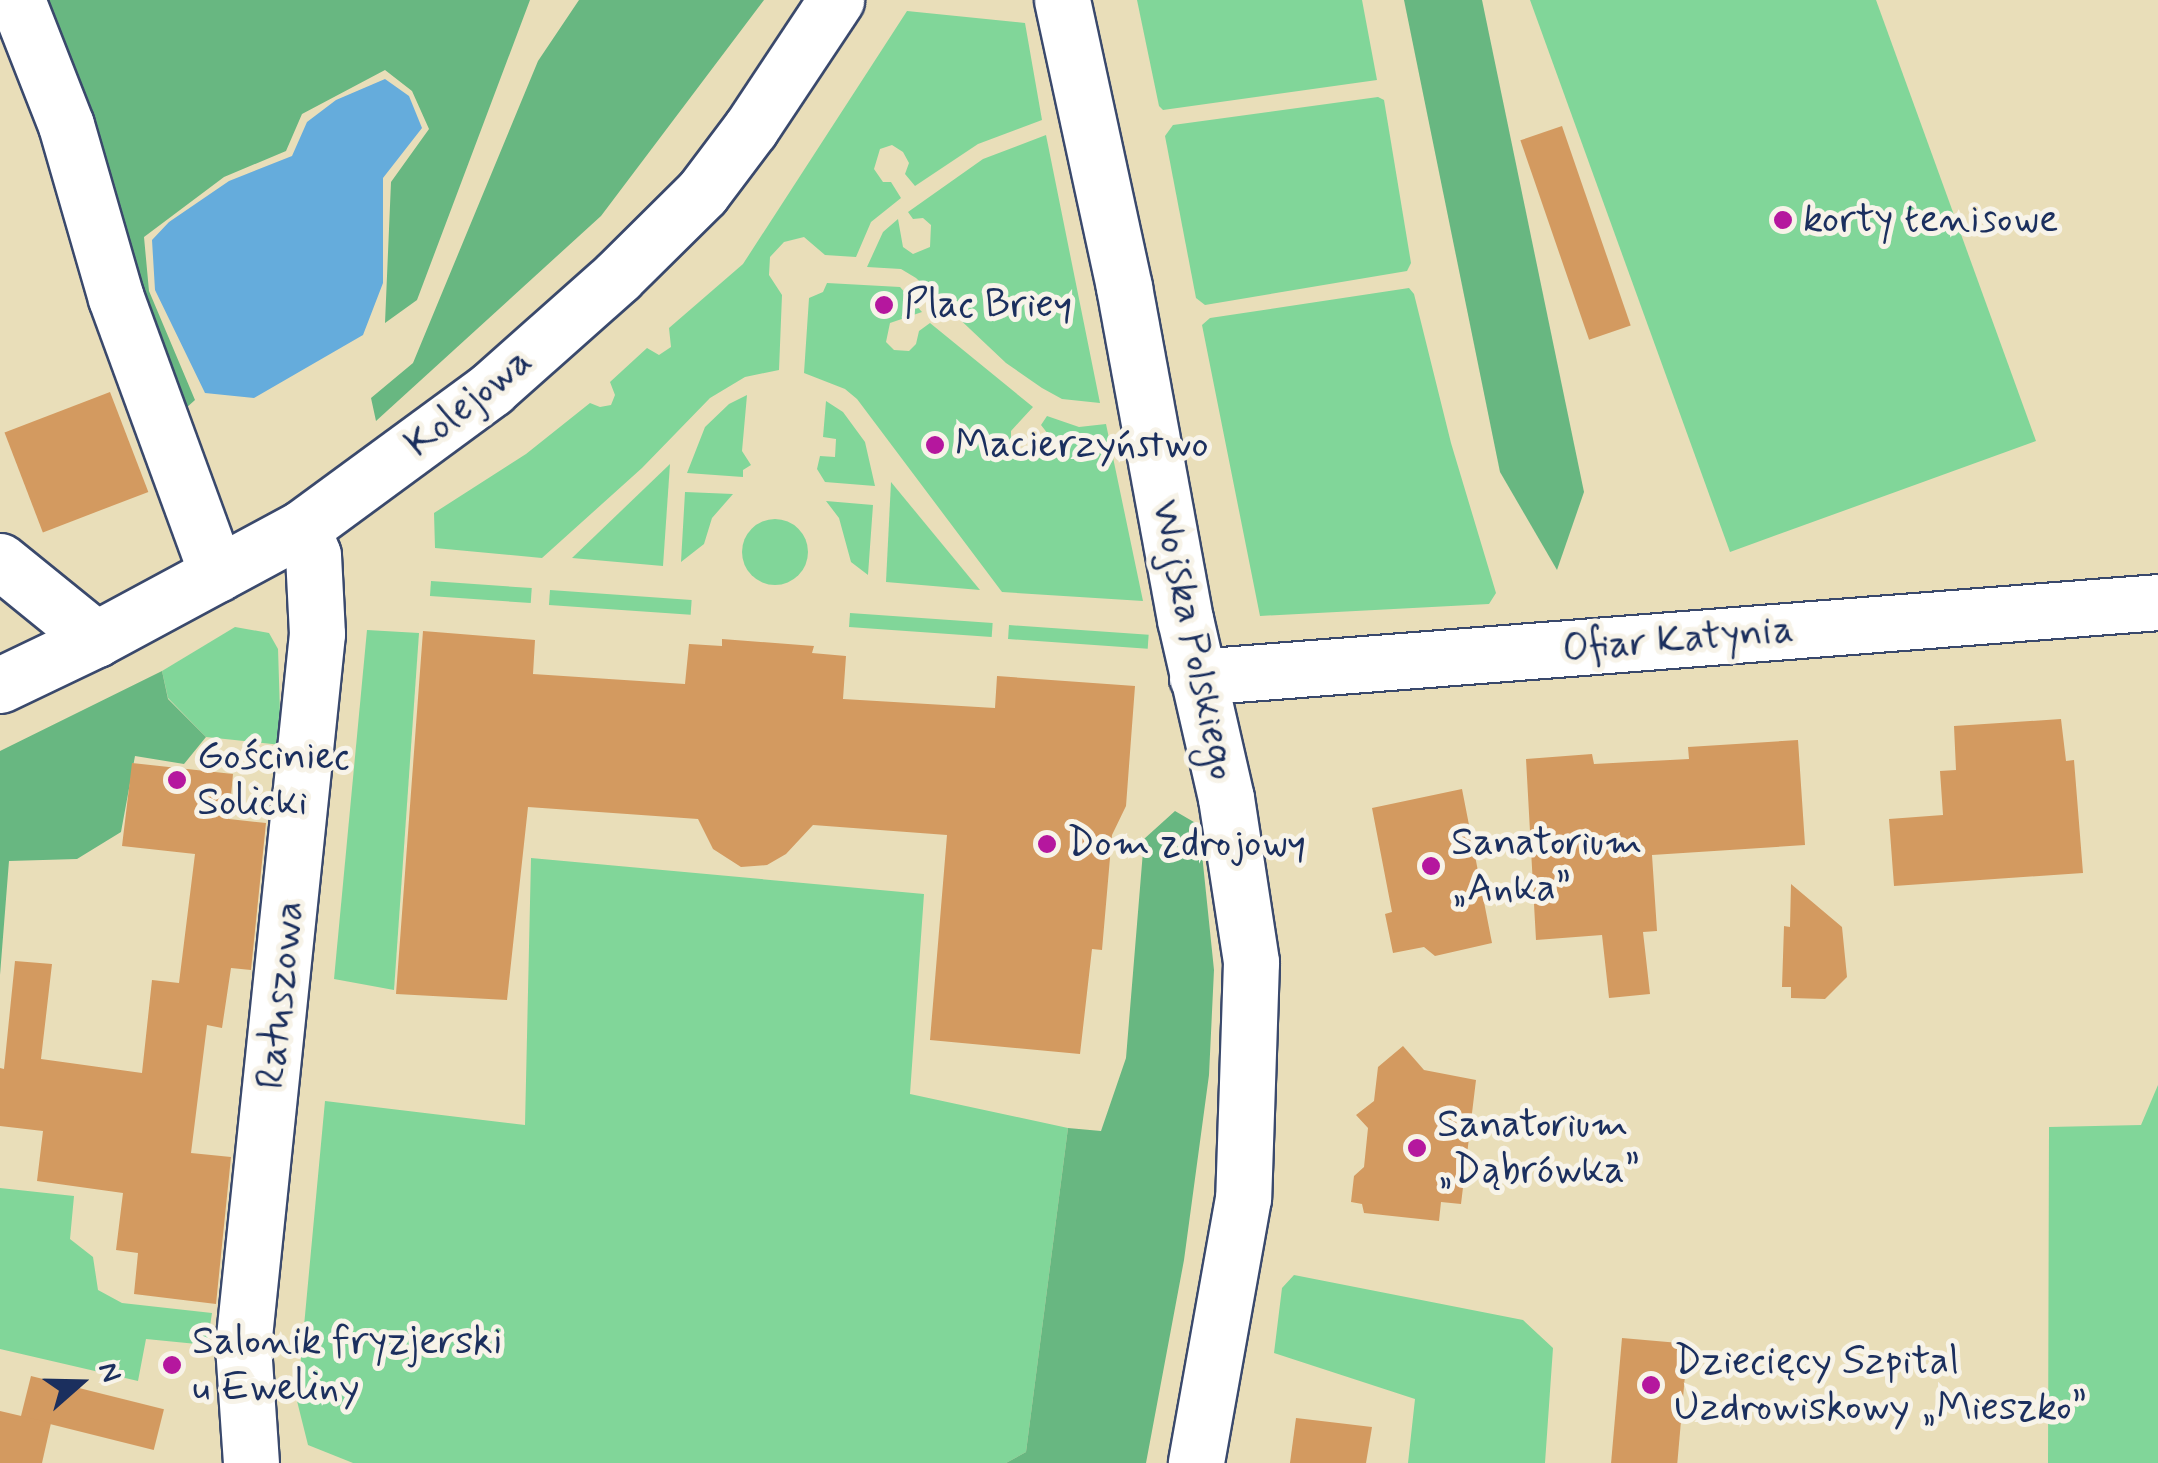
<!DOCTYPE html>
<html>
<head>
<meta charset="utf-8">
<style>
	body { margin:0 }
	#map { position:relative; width:2158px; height:1463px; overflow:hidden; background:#e9deb9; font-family:Mynerve,sans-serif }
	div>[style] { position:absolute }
	.green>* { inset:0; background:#81d699; transform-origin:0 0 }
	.round { border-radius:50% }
	.forest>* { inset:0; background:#68b781 }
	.water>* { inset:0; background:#65acdc }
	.building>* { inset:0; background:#d39a60; transform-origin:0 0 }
	.roads { filter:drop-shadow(2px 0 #3a496c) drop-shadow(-2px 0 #3a496c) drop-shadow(0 2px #3a496c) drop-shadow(0 -2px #3a496c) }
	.minor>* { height:55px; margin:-27.5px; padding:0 27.5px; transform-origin:27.5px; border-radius:27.5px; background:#fff }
	.dots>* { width:28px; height:28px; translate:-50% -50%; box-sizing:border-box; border:5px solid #f7f3e8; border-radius:50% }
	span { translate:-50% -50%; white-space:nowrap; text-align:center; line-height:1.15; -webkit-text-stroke:10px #f7f3e8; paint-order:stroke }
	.poi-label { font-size:40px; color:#1b2f5e }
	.left { translate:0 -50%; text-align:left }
	.street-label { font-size:40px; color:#1b2f5e }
	.north { position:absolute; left:30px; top:1333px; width:100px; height:100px; -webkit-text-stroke:8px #f7f3e8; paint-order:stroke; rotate:70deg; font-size:28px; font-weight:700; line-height:40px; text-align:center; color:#1b2f5e }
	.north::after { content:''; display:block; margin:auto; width:35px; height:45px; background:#1b2f5e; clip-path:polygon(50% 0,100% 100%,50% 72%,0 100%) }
</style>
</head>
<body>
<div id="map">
	<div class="green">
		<div style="clip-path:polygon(1137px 0,1362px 0,1377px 80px,1163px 110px,1159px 106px)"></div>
		<div style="clip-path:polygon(1530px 0,1876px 0,2036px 441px,1730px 552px)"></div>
		<div style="clip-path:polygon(907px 11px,1025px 23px,1042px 120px,978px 144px,915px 186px,905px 174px,909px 163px,903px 152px,892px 145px,880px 149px,874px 169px,883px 182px,891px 182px,901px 198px,871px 222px,856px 257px,825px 255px,804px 237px,784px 242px,770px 257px,769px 275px,782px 295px,779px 370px,745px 377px,710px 398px,642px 468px,542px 558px,435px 548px,434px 513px,526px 454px,590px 403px,600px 407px,611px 405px,615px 395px,610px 382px,647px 348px,659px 355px,671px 347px,669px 328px,743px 264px)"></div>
		<div style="clip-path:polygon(1378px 97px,1384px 100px,1411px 263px,1407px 271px,1205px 305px,1196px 298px,1165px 136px,1173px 125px)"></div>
		<div style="clip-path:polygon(1046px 135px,1100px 403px,1062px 399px,1042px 388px,1006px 363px,916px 278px,901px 269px,867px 267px,883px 232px,898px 219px,903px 247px,913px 254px,930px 247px,931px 225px,923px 218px,913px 219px,908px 212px,983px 159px)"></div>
		<div style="clip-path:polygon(827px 283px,900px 287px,922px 312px,890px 323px,886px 342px,894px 350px,909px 351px,916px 344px,919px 331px,930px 323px,1033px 407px,1011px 431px,1011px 443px,1022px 456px,1037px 456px,1045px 450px,1048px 434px,1041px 425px,1047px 416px,1079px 427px,1106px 424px,1143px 601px,1002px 592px,857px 399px,845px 389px,804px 373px,809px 298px,823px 292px)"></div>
		<div style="clip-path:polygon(1409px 288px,1414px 294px,1451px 443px,1496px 593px,1489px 604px,1260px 616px,1202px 325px,1210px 318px)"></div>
		<div style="clip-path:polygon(747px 395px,742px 451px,751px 465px,743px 470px,743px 477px,687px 473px,705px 427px,729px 404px)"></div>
		<div style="clip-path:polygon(826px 401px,843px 412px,865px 442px,875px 486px,825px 482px,817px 469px,820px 456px,835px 457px,836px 439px,823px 437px)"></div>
		<div style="clip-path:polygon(670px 464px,663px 566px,572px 558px)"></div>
		<div style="clip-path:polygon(891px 482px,980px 590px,886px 582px)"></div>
		<div style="clip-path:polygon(685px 492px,733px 494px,712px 518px,704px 544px,681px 562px)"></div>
		<div style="clip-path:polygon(826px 501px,873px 505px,868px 575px,851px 562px,839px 518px)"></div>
		<div class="round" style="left:742px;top:519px;width:66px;height:66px"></div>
		<div style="left:431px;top:581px;width:101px;height:15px;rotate:4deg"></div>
		<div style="left:550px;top:590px;width:142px;height:15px;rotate:4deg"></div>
		<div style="left:850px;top:613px;width:143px;height:14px;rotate:4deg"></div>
		<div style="left:1009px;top:625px;width:140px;height:14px;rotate:4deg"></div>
		<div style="clip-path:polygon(235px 627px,269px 633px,278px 649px,281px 745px,206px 737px,168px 698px,162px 671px)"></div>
		<div style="clip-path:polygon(367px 630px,419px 633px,394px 990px,334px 979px)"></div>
		<div style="clip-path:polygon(531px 858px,924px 894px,910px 1094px,1068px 1128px,1026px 1452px,1006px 1463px,353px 1463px,308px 1445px,297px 1401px,325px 1101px,525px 1125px)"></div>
		<div style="clip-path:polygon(2158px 1085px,2158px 1463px,2048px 1463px,2049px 1127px,2141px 1125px)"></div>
		<div style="clip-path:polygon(0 1188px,74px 1196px,70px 1239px,93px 1257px,98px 1290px,122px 1303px,212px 1313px,207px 1345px,146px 1339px,138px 1381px,0 1349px)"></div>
		<div style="clip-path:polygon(1294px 1275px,1523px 1320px,1553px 1348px,1545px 1463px,1408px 1463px,1415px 1399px,1274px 1353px,1282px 1288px)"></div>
	</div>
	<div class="forest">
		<div style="clip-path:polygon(37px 0,530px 0,417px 300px,385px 323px,391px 182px,429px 129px,412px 91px,385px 70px,302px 114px,286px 151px,224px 177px,144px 237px,149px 291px,195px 400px,176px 417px)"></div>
		<div style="clip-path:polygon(579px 0,764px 0,601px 216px,376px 421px,371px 398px,413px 363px,538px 61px)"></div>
		<div style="clip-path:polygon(1404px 0,1482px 0,1584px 492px,1557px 570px,1500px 472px)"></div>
		<div style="clip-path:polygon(162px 671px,168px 699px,206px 737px,184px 764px,135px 756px,121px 832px,77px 859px,9px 861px,0 975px,0 751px)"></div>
		<div style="clip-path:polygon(1175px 811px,1199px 825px,1214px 970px,1209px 1075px,1184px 1260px,1146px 1463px,1006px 1463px,1026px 1452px,1068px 1128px,1101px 1131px,1126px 1058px,1144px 839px)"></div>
	</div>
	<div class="water">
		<div style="clip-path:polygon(385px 79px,409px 96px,422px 128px,383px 178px,383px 283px,363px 335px,254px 398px,205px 393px,155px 290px,152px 240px,169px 222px,229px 181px,292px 156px,307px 122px,336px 100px)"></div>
	</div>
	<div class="building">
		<div style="left:1562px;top:126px;width:211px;height:44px;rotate:71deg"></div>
		<div style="left:110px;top:392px;width:107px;height:113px;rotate:69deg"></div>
		<div style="clip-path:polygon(423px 631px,535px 640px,533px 674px,685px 684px,689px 644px,722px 646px,722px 639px,814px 646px,812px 653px,846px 656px,843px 699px,995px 708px,997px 676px,1135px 686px,1126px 806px,1112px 835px,1102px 950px,1092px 949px,1080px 1054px,930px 1040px,947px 835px,813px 825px,786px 854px,767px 865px,741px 867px,713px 849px,698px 819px,528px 807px,507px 1000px,396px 994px)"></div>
		<div style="clip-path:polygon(2061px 719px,2066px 761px,2074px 760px,2083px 873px,1894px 886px,1889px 819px,1943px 815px,1940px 771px,1956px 770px,1954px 726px)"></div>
		<div style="clip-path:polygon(1798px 740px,1805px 845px,1652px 855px,1657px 931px,1643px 932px,1650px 994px,1609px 998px,1602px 935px,1536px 940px,1526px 759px,1592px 754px,1594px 764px,1689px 759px,1688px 747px)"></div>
		<div style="clip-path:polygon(132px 763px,233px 774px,229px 819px,266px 823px,251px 970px,231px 968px,222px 1028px,207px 1025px,191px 1153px,231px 1157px,216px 1304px,134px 1294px,138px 1253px,116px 1250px,123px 1193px,37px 1181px,43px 1131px,0 1126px,0 1068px,4px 1069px,15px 961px,52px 964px,41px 1059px,142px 1073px,152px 980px,179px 983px,195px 854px,122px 846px)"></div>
		<div style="clip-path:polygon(1462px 789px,1492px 943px,1435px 956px,1424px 947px,1393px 953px,1385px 914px,1392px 912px,1372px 808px)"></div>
		<div style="clip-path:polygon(1791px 884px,1842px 927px,1847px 977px,1825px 999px,1791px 998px,1791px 987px,1782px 987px,1784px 926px,1790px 927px)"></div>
		<div style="clip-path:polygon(1403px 1046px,1424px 1070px,1476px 1080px,1461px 1204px,1441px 1202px,1439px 1221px,1364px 1213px,1362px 1204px,1351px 1202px,1354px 1176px,1364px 1167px,1368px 1128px,1356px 1115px,1374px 1101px,1378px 1067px)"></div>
		<div style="left:1622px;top:1338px;width:66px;height:126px;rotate:5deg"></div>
		<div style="left:31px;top:1376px;width:137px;height:42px;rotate:14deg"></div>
		<div style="clip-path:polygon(0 1411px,51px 1423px,42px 1463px,0 1463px)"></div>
		<div style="clip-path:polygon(1296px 1418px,1372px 1427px,1366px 1463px,1290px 1463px)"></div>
	</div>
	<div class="roads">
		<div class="minor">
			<div style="left:17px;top:0;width:134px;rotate:68.6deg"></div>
			<div style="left:66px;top:125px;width:180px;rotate:73.9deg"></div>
			<div style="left:116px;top:298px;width:294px;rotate:69.9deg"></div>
			<div style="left:1062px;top:0;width:294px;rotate:77.8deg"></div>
			<div style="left:1124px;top:287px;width:338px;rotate:79.6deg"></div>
			<div style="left:1185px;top:619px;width:184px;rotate:77.1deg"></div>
			<div style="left:1226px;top:798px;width:166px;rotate:81.3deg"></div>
			<div style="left:1251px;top:962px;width:236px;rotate:91.9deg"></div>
			<div style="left:1243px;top:1198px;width:269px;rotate:100.1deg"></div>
			<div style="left:0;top:561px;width:124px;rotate:39.1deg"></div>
			<div style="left:1197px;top:677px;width:964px;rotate:-4.46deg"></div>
			<div style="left:0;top:685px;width:106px;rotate:-25.6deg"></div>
			<div style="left:96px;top:639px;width:234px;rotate:-28.3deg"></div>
			<div style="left:302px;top:528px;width:235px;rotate:-36.3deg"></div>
			<div style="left:491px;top:389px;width:169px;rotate:-41.6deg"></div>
			<div style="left:617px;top:277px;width:120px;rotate:-44.7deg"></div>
			<div style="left:702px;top:193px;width:81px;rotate:-53deg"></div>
			<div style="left:751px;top:128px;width:154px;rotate:-56.4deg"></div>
			<div style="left:251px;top:1463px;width:117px;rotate:-93.9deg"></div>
			<div style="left:243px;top:1346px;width:716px;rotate:-84.07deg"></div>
			<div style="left:317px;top:634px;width:79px;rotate:-92.9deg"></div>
			<div style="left:313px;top:555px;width:29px;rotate:-112deg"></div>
		</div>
	</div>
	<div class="dots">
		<div style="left:1783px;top:220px;background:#b5179e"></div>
		<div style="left:884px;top:305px;background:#b5179e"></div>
		<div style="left:935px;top:445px;background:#b5179e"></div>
		<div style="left:177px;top:780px;background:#b5179e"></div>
		<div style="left:1047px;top:844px;background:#b5179e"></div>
		<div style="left:1431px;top:866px;background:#b5179e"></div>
		<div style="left:1417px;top:1148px;background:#b5179e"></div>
		<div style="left:172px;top:1365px;background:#b5179e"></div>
		<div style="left:1651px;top:1385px;background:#b5179e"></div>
	</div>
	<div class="poi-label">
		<span class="left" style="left:1803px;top:220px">korty tenisowe</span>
		<span class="left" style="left:904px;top:305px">Plac Briey</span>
		<span class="left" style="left:955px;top:445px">Macierzyństwo</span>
		<span class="left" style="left:197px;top:780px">Gościniec<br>Solicki</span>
		<span class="left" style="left:1451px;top:866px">Sanatorium<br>„Anka”</span>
		<span class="left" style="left:1067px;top:844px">Dom zdrojowy</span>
		<span class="left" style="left:1437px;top:1148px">Sanatorium<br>„Dąbrówka”</span>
		<span class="left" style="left:192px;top:1365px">Salonik fryzjerski<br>u Eweliny</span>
		<span class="left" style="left:1674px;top:1385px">Dziecięcy Szpital<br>Uzdrowiskowy „Mieszko”</span>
	</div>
	<div class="street-label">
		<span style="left:469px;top:403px;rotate:-39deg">Kolejowa</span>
		<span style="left:1193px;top:640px;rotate:78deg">Wojska Polskiego</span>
		<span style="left:1678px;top:640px;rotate:-5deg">Ofiar Katynia</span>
		<span style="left:281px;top:995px;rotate:-84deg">Ratuszowa</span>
	</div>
	<div class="north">N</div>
</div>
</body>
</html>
